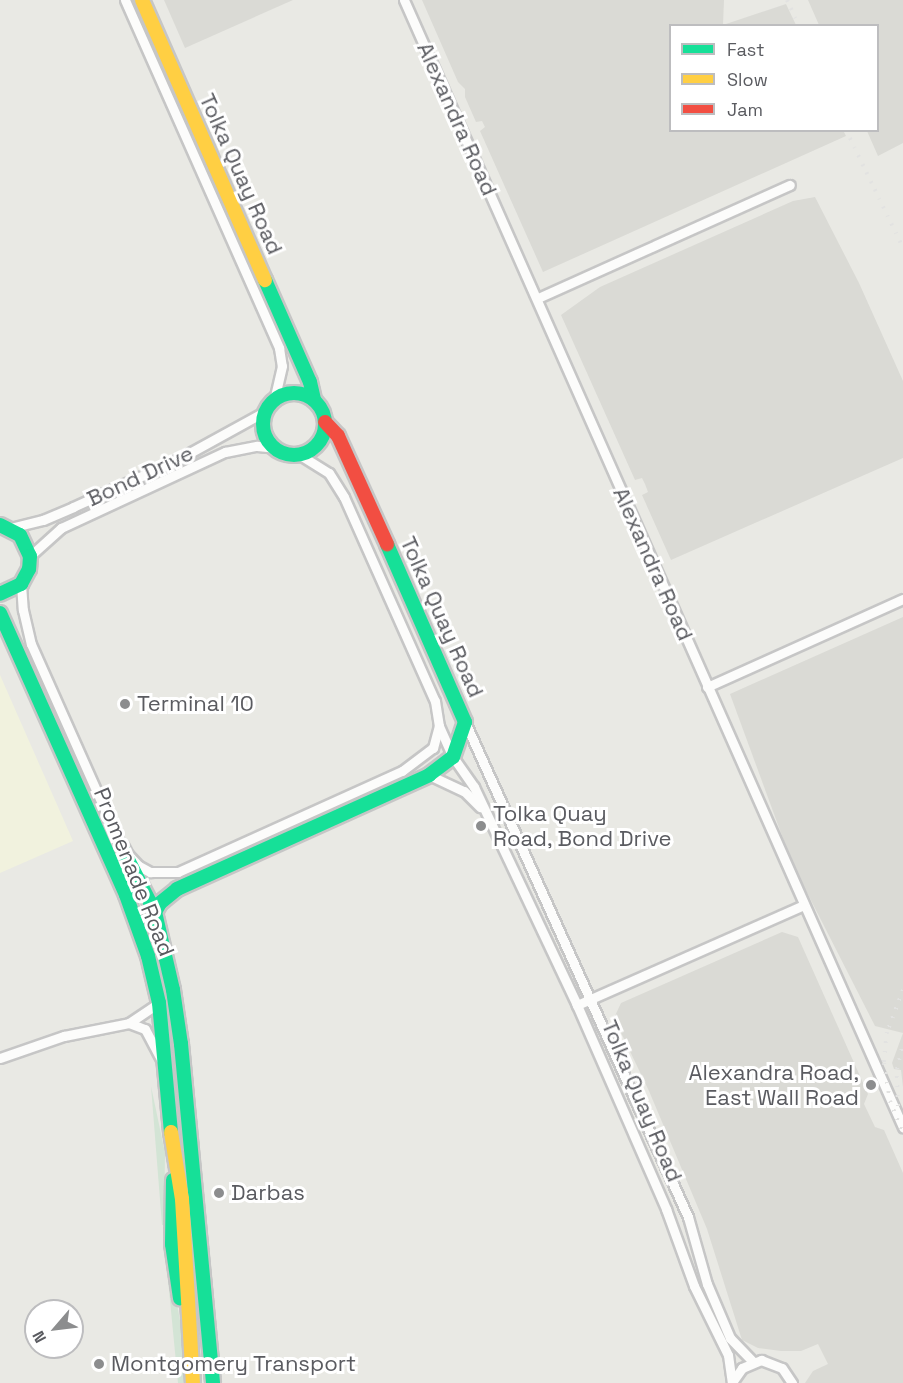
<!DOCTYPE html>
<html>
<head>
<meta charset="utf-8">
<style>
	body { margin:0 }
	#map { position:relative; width:903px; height:1383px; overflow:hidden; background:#e9e9e4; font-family:"Space Grotesk",sans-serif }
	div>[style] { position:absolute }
	.commercial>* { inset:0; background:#f1f2de }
	.industrial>* { inset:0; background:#dadad5 }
	.green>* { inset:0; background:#d3e4d5 }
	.roads { filter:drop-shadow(2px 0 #c6c6c6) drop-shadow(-2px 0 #c6c6c6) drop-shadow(0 2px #c6c6c6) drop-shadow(0 -2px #c6c6c6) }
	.street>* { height:9px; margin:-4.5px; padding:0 4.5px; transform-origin:4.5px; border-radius:4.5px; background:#fcfcfb }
	.fast>* { height:14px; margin:-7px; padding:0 7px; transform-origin:7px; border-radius:7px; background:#16e098 }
	.fast>.ring { margin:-7px; padding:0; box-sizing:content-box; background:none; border:14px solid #16e098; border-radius:50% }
	.slow>* { height:14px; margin:-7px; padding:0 7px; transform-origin:7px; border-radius:7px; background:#ffcf43 }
	.jam>* { height:14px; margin:-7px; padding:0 7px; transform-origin:7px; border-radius:7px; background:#f24e42 }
	.rail>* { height:4px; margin-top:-2px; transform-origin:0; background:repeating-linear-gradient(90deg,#e2e2e1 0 1.5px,transparent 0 9.5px) }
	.dots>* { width:16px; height:16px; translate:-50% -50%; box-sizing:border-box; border:3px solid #fff; border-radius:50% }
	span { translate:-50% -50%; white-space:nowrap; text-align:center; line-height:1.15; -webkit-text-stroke:6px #fff; paint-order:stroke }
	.street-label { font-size:22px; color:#5a5b60 }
	.poi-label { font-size:22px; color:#5a5b60 }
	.left { translate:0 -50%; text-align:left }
	.right { translate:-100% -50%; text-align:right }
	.legend { position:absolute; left:669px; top:24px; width:210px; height:108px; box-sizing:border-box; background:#fff; border:2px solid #bdbdbf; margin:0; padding:8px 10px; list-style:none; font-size:18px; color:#5a5b60 }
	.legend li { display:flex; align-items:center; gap:12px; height:30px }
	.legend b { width:30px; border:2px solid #bdbdbf }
	.north { position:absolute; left:24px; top:1299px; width:60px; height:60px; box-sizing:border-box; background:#fff; border:2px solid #bdbdbf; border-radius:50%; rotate:242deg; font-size:16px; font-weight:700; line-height:24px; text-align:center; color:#5a5b60 }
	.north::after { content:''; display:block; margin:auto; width:21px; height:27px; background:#8c8d8e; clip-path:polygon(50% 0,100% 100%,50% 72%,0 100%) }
</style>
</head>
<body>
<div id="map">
	<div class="commercial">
		<div style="clip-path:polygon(0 675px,73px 841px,0 873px)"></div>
	</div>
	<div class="industrial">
		<div style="clip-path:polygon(164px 0,293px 0,185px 48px)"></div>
		<div style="clip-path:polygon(422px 0,724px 0,723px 25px,786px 4px,796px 25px,670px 26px,670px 130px,843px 130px,846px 136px,543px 272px,480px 131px,485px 127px,482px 121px,476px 122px,465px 97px,465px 89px,458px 82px)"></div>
		<div style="clip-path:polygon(808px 0,903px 0,903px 143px,878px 156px,867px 131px,878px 130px,878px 26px,819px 25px)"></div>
		<div style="clip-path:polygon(815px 197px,859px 283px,903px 381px,903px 458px,671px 560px,642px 495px,648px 492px,645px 484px,642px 478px,635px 480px,561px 315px,600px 287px,793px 201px)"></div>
		<div style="clip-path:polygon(903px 617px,903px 1087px,901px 1070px,894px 1069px,892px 1063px,903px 1033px,875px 1026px,792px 863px,730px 694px)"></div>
		<div style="clip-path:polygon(782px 932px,798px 937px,868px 1094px,864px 1104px,875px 1127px,884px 1130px,903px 1173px,903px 1383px,805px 1383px,813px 1371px,828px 1364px,818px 1344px,801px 1351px,781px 1351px,758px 1348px,742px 1340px,707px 1229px,649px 1091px,614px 1018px,621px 1003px)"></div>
	</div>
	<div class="green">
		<div style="clip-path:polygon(151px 1086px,165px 1153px,164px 1225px,162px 1225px)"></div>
		<div style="clip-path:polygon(166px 1259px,169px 1260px,181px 1326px,186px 1383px,178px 1383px)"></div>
	</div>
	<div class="roads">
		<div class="street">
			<div style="left:125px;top:0;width:381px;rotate:66.1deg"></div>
			<div style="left:279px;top:348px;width:18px;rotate:81deg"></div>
			<div style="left:282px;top:366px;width:35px;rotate:103deg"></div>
			<div style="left:404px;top:0;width:1233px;rotate:66.12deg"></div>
			<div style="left:538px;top:298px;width:276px;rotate:-24.2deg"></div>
			<div style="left:300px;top:455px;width:34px;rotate:32deg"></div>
			<div style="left:329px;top:473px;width:28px;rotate:58deg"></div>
			<div style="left:344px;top:497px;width:223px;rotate:66deg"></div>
			<div style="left:435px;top:701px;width:25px;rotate:81deg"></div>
			<div style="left:439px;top:726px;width:34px;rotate:66deg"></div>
			<div style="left:453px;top:757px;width:37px;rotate:55deg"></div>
			<div style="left:474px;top:787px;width:241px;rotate:64.7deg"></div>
			<div style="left:577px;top:1005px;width:223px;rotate:66.4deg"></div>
			<div style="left:666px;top:1209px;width:82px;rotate:70deg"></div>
			<div style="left:694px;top:1286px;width:77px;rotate:63.8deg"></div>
			<div style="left:728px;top:1355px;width:28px;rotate:82deg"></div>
			<div style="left:10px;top:528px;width:34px;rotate:-14deg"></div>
			<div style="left:43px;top:520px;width:33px;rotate:-23deg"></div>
			<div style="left:73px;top:507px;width:112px;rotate:-24.3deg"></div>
			<div style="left:175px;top:461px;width:104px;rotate:-28.8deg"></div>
			<div style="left:30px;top:556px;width:42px;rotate:-42.1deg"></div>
			<div style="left:61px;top:528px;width:181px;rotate:-24.9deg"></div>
			<div style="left:225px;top:452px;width:33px;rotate:-11deg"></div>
			<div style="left:257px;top:446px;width:18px;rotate:6deg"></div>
			<div style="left:21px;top:584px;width:26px;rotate:86deg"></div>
			<div style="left:23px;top:610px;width:35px;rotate:77deg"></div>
			<div style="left:31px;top:644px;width:223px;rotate:66deg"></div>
			<div style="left:122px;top:848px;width:25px;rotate:47deg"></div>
			<div style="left:139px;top:866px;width:13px;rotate:29deg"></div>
			<div style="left:150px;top:872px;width:28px"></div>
			<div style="left:178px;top:872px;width:246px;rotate:-24.3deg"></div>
			<div style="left:402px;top:771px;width:39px;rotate:-37deg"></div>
			<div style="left:433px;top:748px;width:23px;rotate:-75deg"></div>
			<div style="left:707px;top:687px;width:215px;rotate:-24.2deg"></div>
			<div style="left:465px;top:722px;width:543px;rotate:65.75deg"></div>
			<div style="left:688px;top:1217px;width:70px;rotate:74.2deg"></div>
			<div style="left:707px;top:1284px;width:59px;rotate:66.9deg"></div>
			<div style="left:730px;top:1338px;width:33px;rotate:46deg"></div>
			<div style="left:429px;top:775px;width:38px;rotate:25deg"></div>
			<div style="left:464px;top:791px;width:23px;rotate:45deg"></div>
			<div style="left:577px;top:1005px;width:248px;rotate:-23.8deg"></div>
			<div style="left:129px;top:1023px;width:17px;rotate:21deg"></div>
			<div style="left:145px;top:1029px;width:36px;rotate:62deg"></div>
			<div style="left:0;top:1058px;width:68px;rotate:-19deg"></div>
			<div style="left:64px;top:1036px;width:66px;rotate:-11.3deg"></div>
			<div style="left:129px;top:1023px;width:36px;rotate:-34deg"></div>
			<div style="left:733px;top:1381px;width:16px;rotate:-55deg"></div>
			<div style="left:742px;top:1368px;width:21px;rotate:-23deg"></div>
			<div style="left:761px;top:1360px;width:22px;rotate:21deg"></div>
			<div style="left:782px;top:1368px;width:18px;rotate:56deg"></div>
		</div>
		<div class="fast">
			<div style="left:265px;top:280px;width:111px;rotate:66.2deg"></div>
			<div style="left:310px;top:382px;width:18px;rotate:77deg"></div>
			<div class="ring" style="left:263px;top:393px;width:48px;height:48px"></div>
			<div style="left:0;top:525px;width:22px;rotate:27deg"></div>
			<div style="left:20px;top:535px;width:23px;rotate:65deg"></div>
			<div style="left:30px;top:556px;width:13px;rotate:94deg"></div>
			<div style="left:29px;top:569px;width:17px;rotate:118deg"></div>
			<div style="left:21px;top:584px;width:23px;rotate:155deg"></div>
			<div style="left:0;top:613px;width:309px;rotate:65.9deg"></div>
			<div style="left:126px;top:895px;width:65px;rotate:70.2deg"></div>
			<div style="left:148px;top:956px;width:48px;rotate:76.8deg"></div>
			<div style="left:159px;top:1003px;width:130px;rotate:84.7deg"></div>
			<div style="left:122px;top:848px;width:72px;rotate:62.7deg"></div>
			<div style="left:155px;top:912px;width:80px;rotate:77deg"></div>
			<div style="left:173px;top:990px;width:55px;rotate:81.6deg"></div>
			<div style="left:181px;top:1044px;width:341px;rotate:84.6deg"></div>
			<div style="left:155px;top:912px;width:10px;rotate:-61deg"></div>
			<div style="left:160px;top:903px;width:22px;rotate:-39deg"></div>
			<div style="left:177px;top:889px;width:277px;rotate:-24.3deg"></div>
			<div style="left:429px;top:775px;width:30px;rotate:-37deg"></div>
			<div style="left:453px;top:757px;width:37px;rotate:-71deg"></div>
			<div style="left:465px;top:722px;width:194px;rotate:-113.7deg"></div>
			<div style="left:173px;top:1180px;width:64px;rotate:90.9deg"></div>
			<div style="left:172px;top:1244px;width:55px;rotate:81.6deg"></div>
		</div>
		<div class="slow">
			<div style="left:142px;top:0;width:306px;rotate:66.3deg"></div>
			<div style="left:171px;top:1132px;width:68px;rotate:80.7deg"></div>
			<div style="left:182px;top:1199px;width:184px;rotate:86.6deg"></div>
		</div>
		<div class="jam">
			<div style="left:325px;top:422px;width:19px;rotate:47deg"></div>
			<div style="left:338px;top:436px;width:119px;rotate:65.6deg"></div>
		</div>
	</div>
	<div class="rail">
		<div style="left:787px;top:0;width:29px;rotate:65deg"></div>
		<div style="left:846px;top:130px;width:131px;rotate:64.2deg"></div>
		<div style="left:903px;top:990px;width:45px;rotate:110.9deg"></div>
		<div style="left:887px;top:1032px;width:31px;rotate:96deg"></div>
		<div style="left:884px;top:1063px;width:38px;rotate:81deg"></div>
		<div style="left:890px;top:1101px;width:35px;rotate:68deg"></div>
		<div style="left:898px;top:1106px;width:37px;rotate:-92deg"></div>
		<div style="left:897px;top:1069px;width:26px;rotate:-77deg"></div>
	</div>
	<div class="dots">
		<div style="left:125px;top:704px;background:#8c8d8e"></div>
		<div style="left:481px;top:826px;background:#8c8d8e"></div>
		<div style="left:871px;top:1085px;background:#8c8d8e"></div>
		<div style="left:219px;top:1193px;background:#8c8d8e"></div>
		<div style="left:99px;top:1364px;background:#8c8d8e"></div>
	</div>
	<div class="street-label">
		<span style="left:457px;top:119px;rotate:66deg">Alexandra Road</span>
		<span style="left:241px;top:174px;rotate:66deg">Tolka Quay Road</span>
		<span style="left:140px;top:476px;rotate:-25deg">Bond Drive</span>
		<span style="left:653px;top:564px;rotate:66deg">Alexandra Road</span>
		<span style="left:442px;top:617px;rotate:66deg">Tolka Quay Road</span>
		<span style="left:134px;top:872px;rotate:68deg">Promenade Road</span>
		<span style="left:642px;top:1101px;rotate:67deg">Tolka Quay Road</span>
	</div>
	<div class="poi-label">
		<span class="left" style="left:137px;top:704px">Terminal 10</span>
		<span class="left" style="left:493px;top:826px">Tolka Quay<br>Road, Bond Drive</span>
		<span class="right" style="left:859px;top:1085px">Alexandra Road,<br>East Wall Road</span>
		<span class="left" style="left:231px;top:1193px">Darbas</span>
		<span class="left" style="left:111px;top:1364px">Montgomery Transport</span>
	</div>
	<ul class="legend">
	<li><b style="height:8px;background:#16e098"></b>Fast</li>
	<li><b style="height:8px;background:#ffcf43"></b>Slow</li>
	<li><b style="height:8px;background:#f24e42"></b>Jam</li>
	</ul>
	<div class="north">N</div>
</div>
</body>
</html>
